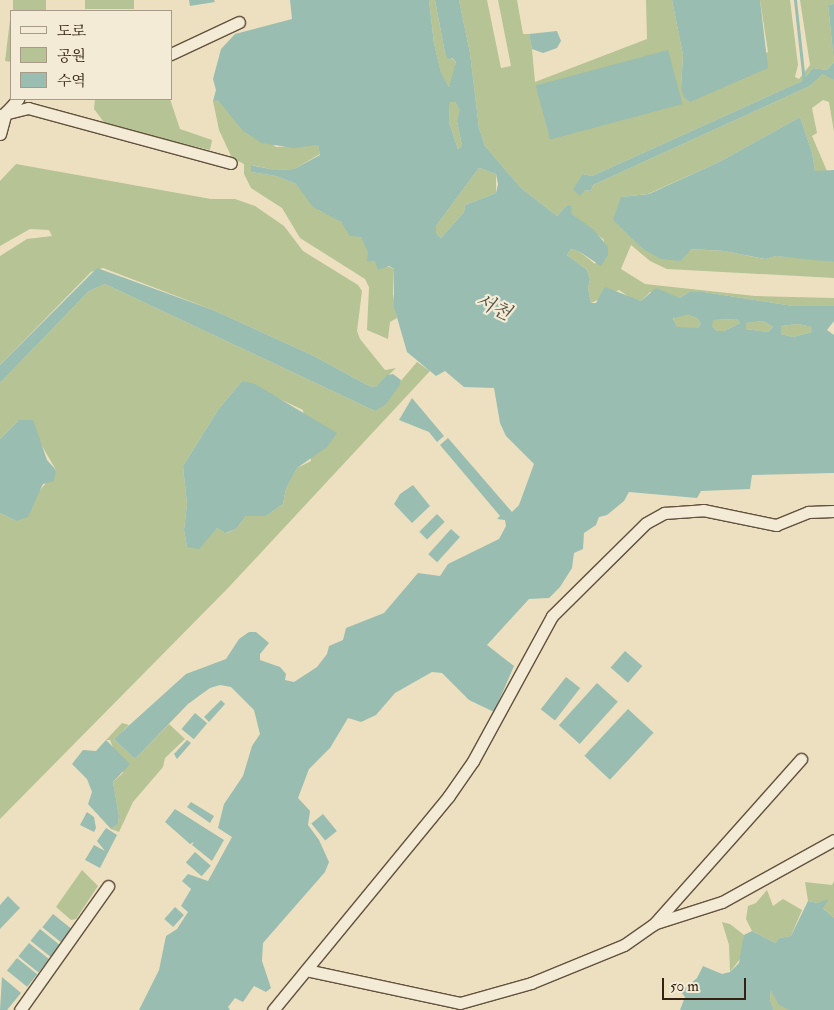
<!DOCTYPE html>
<html>
<head>
<meta charset="utf-8">
<style>
	body { margin:0 }
	#map { position:relative; width:834px; height:1010px; overflow:hidden; background:#ede0c0; font-family:"IM FELL Double Pica","Noto Serif KR",serif }
	div>[style] { position:absolute }
	.green>* { inset:0; background:#b5c395; transform-origin:0 0 }
	.water>* { inset:0; background:#99bdb1; transform-origin:0 0 }
	.stream>* { height:3px; margin:-1.5px; padding:0 1.5px; transform-origin:1.5px; border-radius:1.5px; background:#99bdb1 }
	.roads { filter:drop-shadow(1px 0 #62513d) drop-shadow(-1px 0 #62513d) drop-shadow(0 1px #62513d) drop-shadow(0 -1px #62513d) }
	.minor>* { height:11px; margin:-5.5px; padding:0 5.5px; transform-origin:5.5px; border-radius:5.5px; background:#f3ebd6 }
	span { translate:-50% -50%; white-space:nowrap; text-align:center; line-height:1.15; -webkit-text-stroke:4.5px #f3ebd6; paint-order:stroke }
	.water-label { font-size:19px; color:#525041; font-style:italic }
	.legend { position:absolute; left:10px; top:10px; width:162px; height:90px; box-sizing:border-box; background:#f3ebd6; border:1px solid #a79a87; margin:0; padding:6px 9px; list-style:none; font-size:15px; color:#342111 }
	.legend li { display:flex; align-items:center; gap:10px; height:25px }
	.legend b { width:25px; border:1px solid #a79a87 }
	.scale { position:absolute; left:662px; top:978px; width:84px; height:22px; box-sizing:border-box; border:2px solid #342111; border-top:0; padding-left:6px; font-size:15px; line-height:18px; white-space:nowrap; color:#342111; -webkit-text-stroke:4px #f3ebd6; paint-order:stroke }
</style>
</head>
<body>
<div id="map">
	<div class="green">
		<div style="left:13px;top:0;width:33px;height:11px"></div>
		<div style="left:85px;top:0;width:49px;height:9px"></div>
		<div style="clip-path:polygon(429px 0,435px 0,445px 53px,456px 62px,452px 85px,449px 87px,441px 74px,434px 43px)"></div>
		<div style="clip-path:polygon(459px 0,487px 0,501px 68px,511px 66px,498px 0,517px 0,523px 34px,529px 34px,532px 49px,535px 82px,647px 39px,646px 0,672px 0,683px 55px,681px 88px,768px 52px,760px 0,790px 0,798px 65px,795px 77px,799px 79px,810px 65px,800px 0,834px 0,834px 4px,828px 5px,834px 62px,827px 70px,813px 68px,802px 81px,592px 176px,583px 174px,585px 190px,591px 191px,593px 185px,810px 86px,823px 74px,828px 74px,834px 80px,834px 132px,829px 102px,823px 100px,812px 108px,817px 133px,812px 136px,827px 171px,815px 171px,812px 152px,800px 117px,721px 161px,648px 194px,621px 197px,633px 238px,643px 249px,681px 261px,690px 249px,724px 251px,764px 259px,776px 256px,807px 258px,834px 262px,834px 278px,667px 269px,650px 261px,631px 245px,621px 269px,645px 284px,755px 296px,834px 298px,834px 306px,793px 306px,704px 292px,689px 292px,680px 298px,650px 292px,641px 301px,632px 299px,619px 290px,591px 303px,588px 288px,590px 279px,587px 270px,567px 255px,571px 249px,580px 252px,595px 264px,604px 240px,572px 214px,567px 205px,557px 216px,521px 188px,485px 146px,479px 128px,470px 53px)"></div>
		<div style="clip-path:polygon(11px 12px,11px 62px,5px 61px)"></div>
		<div style="clip-path:polygon(95px 99px,170px 99px,180px 129px,212px 140px,210px 150px,106px 125px,94px 109px)"></div>
		<div style="clip-path:polygon(217px 99px,276px 147px,318px 145px,320px 154px,294px 169px,275px 170px,252px 165px,251px 172px,276px 176px,296px 184px,320px 211px,330px 214px,361px 237px,375px 261px,394px 269px,393px 294px,397px 318px,390px 322px,388px 339px,367px 330px,369px 287px,365px 279px,300px 238px,282px 208px,251px 188px,244px 174px,244px 164px,232px 158px,219px 130px,213px 101px)"></div>
		<div style="clip-path:polygon(450px 102px,455px 102px,461px 111px,457px 121px,462px 146px,458px 149px,449px 122px)"></div>
		<div style="clip-path:polygon(16px 164px,211px 199px,235px 199px,255px 206px,284px 226px,303px 251px,358px 285px,362px 291px,357px 331px,360px 339px,385px 370px,396px 368px,376px 387px,369px 386px,312px 355px,213px 310px,103px 268px,91px 272px,0 365px,0 256px,27px 239px,52px 236px,49px 230px,30px 229px,0 246px,0 181px)"></div>
		<div style="clip-path:polygon(479px 168px,496px 174px,496px 193px,465px 205px,464px 212px,441px 238px,436px 233px,436px 226px)"></div>
		<div style="clip-path:polygon(evenodd,105px 284px,375px 411px,417px 362px,430px 371px,229px 587px,0 819px,0 513px,16px 521px,56px 470px,42px 446px,18px 421px,0 439px,0 383px,89px 291px,105px 284px,242px 381px,303px 410px,311px 461px,297px 468px,286px 489px,283px 504px,266px 516px,246px 516px,236px 529px,227px 533px,217px 528px,206px 538px,187px 547px,184px 530px,187px 504px,183px 466px,218px 410px,242px 381px)"></div>
		<div style="clip-path:polygon(688px 315px,697px 318px,701px 324px,697px 328px,677px 328px,673px 317px)"></div>
		<div style="clip-path:polygon(737px 319px,740px 323px,724px 331px,717px 331px,712px 326px,712px 320px)"></div>
		<div style="clip-path:polygon(763px 321px,773px 327px,768px 332px,746px 329px,745px 323px)"></div>
		<div style="clip-path:polygon(798px 324px,813px 327px,812px 332px,793px 337px,781px 334px,781px 326px)"></div>
		<div style="clip-path:polygon(122px 723px,129px 725px,114px 739px,135px 759px,169px 724px,185px 739px,165px 758px,163px 767px,133px 802px,119px 832px,111px 829px,118px 824px,119px 816px,113px 782px,123px 773px,110px 740px,106px 740px)"></div>
		<div style="clip-path:polygon(82px 870px,98px 886px,76px 919px,71px 920px,56px 907px)"></div>
		<div style="clip-path:polygon(834px 881px,834px 918px,818px 903px,808px 901px,805px 882px,832px 885px)"></div>
		<div style="clip-path:polygon(767px 890px,773px 906px,783px 899px,802px 910px,791px 936px,779px 938px,775px 943px,752px 931px,746px 919px,748px 906px,756px 903px)"></div>
		<div style="clip-path:polygon(722px 922px,730px 924px,744px 935px,743px 955px,730px 972px,729px 945px)"></div>
		<div style="clip-path:polygon(771px 989px,777px 998px,790px 1010px,774px 1010px,770px 1000px)"></div>
	</div>
	<div class="water">
		<div style="clip-path:polygon(189px 0,214px 0,215px 2px,190px 6px)"></div>
		<div style="clip-path:polygon(evenodd,290px 0,429px 0,434px 43px,441px 73px,449px 87px,456px 62px,452px 58px,448px 59px,445px 53px,435px 0,459px 0,470px 53px,479px 128px,485px 146px,521px 188px,557px 216px,567px 205px,571px 206px,572px 214px,594px 230px,608px 247px,608px 255px,601px 266px,580px 252px,571px 249px,567px 255px,587px 270px,590px 279px,588px 288px,591px 303px,596px 303px,605px 287px,641px 301px,656px 288px,680px 298px,689px 292px,704px 292px,793px 306px,834px 306px,834px 321px,827px 330px,834px 335px,834px 473px,752px 475px,750px 489px,701px 491px,697px 498px,629px 492px,624px 501px,607px 515px,599px 517px,596px 525px,584px 533px,583px 549px,574px 553px,572px 568px,560px 587px,549px 598px,529px 599px,487px 645px,514px 666px,494px 712px,469px 700px,442px 673px,432px 672px,395px 693px,376px 715px,361px 722px,348px 718px,330px 748px,309px 769px,298px 798px,310px 811px,308px 825px,319px 840px,329px 862px,325px 872px,263px 943px,262px 961px,271px 988px,266px 992px,254px 986px,243px 1002px,235px 998px,228px 1007px,230px 1010px,139px 1010px,159px 970px,166px 936px,177px 929px,188px 912px,181px 906px,191px 889px,182px 881px,188px 874px,208px 881px,232px 837px,218px 828px,224px 804px,243px 776px,252px 746px,260px 734px,254px 710px,231px 687px,220px 685px,210px 688px,188px 704px,135px 759px,114px 739px,186px 674px,226px 659px,239px 639px,249px 632px,256px 632px,269px 643px,260px 654px,260px 660px,280px 667px,286px 674px,285px 680px,294px 682px,317px 667px,327px 654px,329px 646px,343px 640px,346px 628px,384px 613px,418px 573px,440px 576px,448px 564px,499px 539px,506px 526px,505px 520px,497px 519px,500px 516px,440px 445px,448px 438px,512px 512px,519px 505px,534px 464px,506px 436px,500px 423px,494px 388px,464px 387px,445px 371px,436px 376px,407px 352px,394px 307px,394px 269px,389px 266px,378px 270px,375px 261px,367px 261px,368px 252px,361px 237px,350px 236px,341px 222px,313px 207px,296px 184px,276px 176px,251px 172px,251px 165px,275px 170px,294px 169px,320px 155px,318px 145px,293px 148px,262px 143px,243px 131px,218px 100px,213px 101px,216px 90px,213px 79px,221px 49px,235px 34px,292px 19px,290px 0,450px 102px,455px 102px,460px 110px,457px 121px,462px 146px,458px 149px,449px 122px,450px 102px,290px 0,479px 168px,496px 174px,498px 184px,496px 193px,465px 205px,464px 212px,441px 238px,436px 233px,436px 226px,479px 168px,290px 0,688px 315px,697px 318px,701px 324px,697px 328px,677px 327px,673px 318px,688px 315px,290px 0,737px 319px,740px 323px,724px 331px,717px 331px,712px 326px,713px 320px,737px 319px,290px 0,763px 321px,773px 327px,768px 332px,746px 329px,746px 323px,763px 321px,290px 0,798px 324px,812px 327px,812px 332px,793px 337px,781px 334px,781px 326px,798px 324px)"></div>
		<div style="clip-path:polygon(672px 0,760px 0,768px 68px,690px 102px,684px 97px,681px 88px,683px 55px)"></div>
		<div style="clip-path:polygon(834px 4px,834px 80px,823px 74px,810px 86px,593px 185px,591px 191px,585px 190px,580px 196px,573px 189px,583px 174px,592px 176px,802px 81px,813px 68px,827px 70px,834px 62px,828px 5px)"></div>
		<div style="clip-path:polygon(557px 31px,561px 41px,557px 48px,543px 53px,532px 49px,529px 34px)"></div>
		<div style="left:668px;top:50px;width:56px;height:137px;rotate:75deg"></div>
		<div style="clip-path:polygon(800px 117px,812px 152px,815px 171px,834px 170px,834px 262px,776px 256px,765px 259px,724px 251px,691px 249px,681px 261px,661px 259px,643px 249px,613px 220px,621px 197px,649px 194px,721px 161px)"></div>
		<div style="clip-path:polygon(97px 268px,213px 310px,312px 355px,369px 386px,376px 387px,387px 375px,393px 374px,401px 380px,399px 386px,386px 404px,375px 411px,105px 284px,89px 291px,0 383px,0 365px)"></div>
		<div style="clip-path:polygon(242px 381px,255px 384px,337px 433px,327px 447px,297px 468px,286px 489px,283px 504px,266px 516px,246px 516px,236px 529px,226px 533px,217px 528px,199px 549px,187px 547px,184px 530px,187px 504px,183px 466px,218px 410px)"></div>
		<div style="clip-path:polygon(412px 398px,444px 436px,437px 442px,429px 432px,399px 420px)"></div>
		<div style="clip-path:polygon(19px 420px,33px 420px,47px 460px,56px 470px,54px 481px,43px 484px,28px 517px,16px 521px,0 513px,0 439px)"></div>
		<div style="clip-path:polygon(413px 485px,430px 506px,412px 523px,394px 504px,400px 494px)"></div>
		<div style="left:437px;top:514px;width:11px;height:25px;rotate:45deg"></div>
		<div style="left:451px;top:529px;width:12px;height:34px;rotate:42deg"></div>
		<div style="left:625px;top:651px;width:23px;height:22px;rotate:41deg"></div>
		<div style="left:566px;top:677px;width:18px;height:41px;rotate:38deg"></div>
		<div style="left:597px;top:683px;width:28px;height:57px;rotate:42deg"></div>
		<div style="clip-path:polygon(221px 700px,225px 704px,209px 722px,204px 717px)"></div>
		<div style="left:628px;top:709px;width:35px;height:64px;rotate:43deg"></div>
		<div style="left:195px;top:713px;width:16px;height:21px;rotate:40deg"></div>
		<div style="clip-path:polygon(106px 740px,130px 764px,113px 782px,119px 816px,118px 824px,111px 829px,88px 804px,92px 792px,87px 779px,72px 764px,83px 750px,96px 751px)"></div>
		<div style="clip-path:polygon(187px 740px,191px 743px,177px 759px,174px 754px)"></div>
		<div style="clip-path:polygon(191px 802px,214px 816px,210px 823px,187px 807px)"></div>
		<div style="clip-path:polygon(175px 809px,224px 840px,212px 861px,192px 845px,194px 842px,190px 844px,165px 822px)"></div>
		<div style="clip-path:polygon(87px 812px,94px 817px,96px 828px,94px 832px,80px 825px)"></div>
		<div style="left:323px;top:814px;width:22px;height:15px;rotate:51deg"></div>
		<div style="clip-path:polygon(106px 828px,117px 835px,100px 868px,85px 860px,94px 845px,105px 851px,97px 841px)"></div>
		<div style="left:195px;top:852px;width:21px;height:14px;rotate:41deg"></div>
		<div style="clip-path:polygon(8px 896px,20px 908px,0 929px,0 905px)"></div>
		<div style="clip-path:polygon(829px 899px,823px 908px,834px 918px,834px 1010px,790px 1010px,779px 1005px,771px 990px,770px 1000px,774px 1010px,680px 1010px,685px 997px,681px 992px,697px 978px,703px 966px,722px 974px,730px 972px,739px 963px,744px 935px,752px 931px,775px 943px,779px 938px,791px 936px,808px 901px,818px 903px)"></div>
		<div style="left:175px;top:907px;width:12px;height:16px;rotate:42deg"></div>
		<div style="left:53px;top:914px;width:26px;height:17px;rotate:39deg"></div>
		<div style="left:40px;top:929px;width:26px;height:15px;rotate:39deg"></div>
		<div style="left:29px;top:943px;width:26px;height:17px;rotate:39deg"></div>
		<div style="left:17px;top:958px;width:26px;height:16px;rotate:39deg"></div>
		<div style="clip-path:polygon(2px 977px,21px 993px,7px 1010px,0 1010px)"></div>
	</div>
	<div class="stream">
		<div style="left:795px;top:0;width:81px;rotate:83.7deg"></div>
	</div>
	<div class="roads">
		<div class="minor">
			<div style="left:171px;top:54px;width:75px;rotate:-25.2deg"></div>
			<div style="left:0;top:115px;width:29px;rotate:-14deg"></div>
			<div style="left:28px;top:108px;width:210px;rotate:15.2deg"></div>
			<div style="left:0;top:134px;width:23px;rotate:-75deg"></div>
			<div style="left:6px;top:112px;width:18px;rotate:-47deg"></div>
			<div style="left:656px;top:923px;width:69px;rotate:-17.7deg"></div>
			<div style="left:722px;top:902px;width:128px;rotate:-29deg"></div>
			<div style="left:306px;top:970px;width:157px;rotate:12.1deg"></div>
			<div style="left:460px;top:1003px;width:74px;rotate:-15.7deg"></div>
			<div style="left:531px;top:983px;width:100px;rotate:-22.2deg"></div>
			<div style="left:624px;top:945px;width:37px;rotate:-35deg"></div>
			<div style="left:654px;top:924px;width:221px;rotate:-48.3deg"></div>
			<div style="left:20px;top:1010px;width:152px;rotate:-54.6deg"></div>
			<div style="left:273px;top:1010px;width:276px;rotate:-50.6deg"></div>
			<div style="left:448px;top:797px;width:44px;rotate:-55.2deg"></div>
			<div style="left:473px;top:761px;width:165px;rotate:-61.4deg"></div>
			<div style="left:552px;top:616px;width:132px;rotate:-44.7deg"></div>
			<div style="left:646px;top:523px;width:21px;rotate:-29deg"></div>
			<div style="left:664px;top:513px;width:39px;rotate:-4deg"></div>
			<div style="left:703px;top:510px;width:75px;rotate:11.6deg"></div>
			<div style="left:776px;top:525px;width:35px;rotate:-22deg"></div>
			<div style="left:808px;top:512px;width:26px;rotate:-2deg"></div>
		</div>
	</div>
	<div class="water-label">
		<span style="left:493px;top:308px;rotate:25deg">서천</span>
	</div>
	<ul class="legend">
	<li><b style="height:6px;background:#f3ebd6"></b>도로</li>
	<li><b style="height:14px;background:#b5c395"></b>공원</li>
	<li><b style="height:14px;background:#99bdb1"></b>수역</li>
	</ul>
	<div class="scale">50 m</div>
</div>
</body>
</html>
